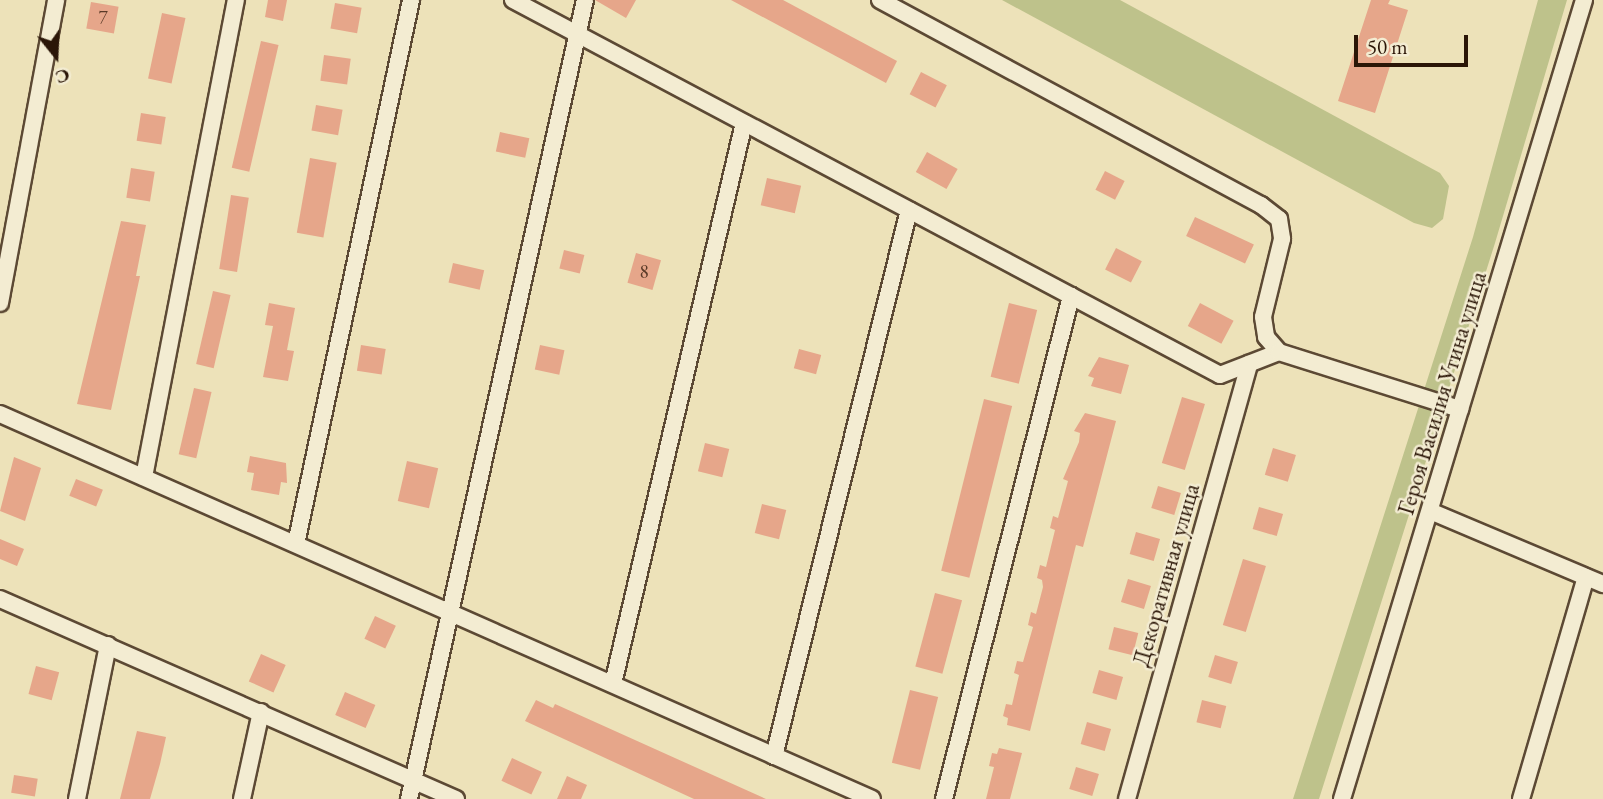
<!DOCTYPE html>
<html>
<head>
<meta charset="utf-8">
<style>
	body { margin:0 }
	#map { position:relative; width:1603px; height:799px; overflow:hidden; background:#ede2b9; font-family:"EB Garamond",serif }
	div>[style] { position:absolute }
	.green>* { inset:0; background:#bec28b }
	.building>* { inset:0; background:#e6a68a; transform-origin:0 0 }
	.roads { filter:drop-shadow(2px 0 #5c4934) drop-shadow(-2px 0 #5c4934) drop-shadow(0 2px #5c4934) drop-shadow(0 -2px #5c4934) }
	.minor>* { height:16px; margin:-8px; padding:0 8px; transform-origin:8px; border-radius:8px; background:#f3ecd2 }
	span { translate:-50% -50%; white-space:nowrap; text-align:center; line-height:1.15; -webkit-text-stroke:5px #f3ecd2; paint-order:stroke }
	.number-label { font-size:19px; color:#5a3a28 }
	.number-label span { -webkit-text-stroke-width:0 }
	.street-label { font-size:23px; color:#2b1607 }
	.north { position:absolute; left:21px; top:21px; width:70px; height:70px; -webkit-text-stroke:5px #f3ecd2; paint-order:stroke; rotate:162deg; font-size:19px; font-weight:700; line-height:28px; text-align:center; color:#2b1607 }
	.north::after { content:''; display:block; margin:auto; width:24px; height:32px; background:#2b1607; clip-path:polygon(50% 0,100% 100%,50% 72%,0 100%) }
	.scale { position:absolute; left:1354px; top:35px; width:114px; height:32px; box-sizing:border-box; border:4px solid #2b1607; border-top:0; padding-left:9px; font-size:21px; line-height:24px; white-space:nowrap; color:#2b1607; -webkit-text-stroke:5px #f3ecd2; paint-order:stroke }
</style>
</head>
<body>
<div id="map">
	<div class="green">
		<div style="clip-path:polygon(1002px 0,1120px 0,1440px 173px,1449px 186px,1443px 219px,1432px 228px,1414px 223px)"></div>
		<div style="clip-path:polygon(1538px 0,1567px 0,1495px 243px,1319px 799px,1293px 799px,1473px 237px)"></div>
	</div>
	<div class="building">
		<div style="clip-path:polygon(268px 0,287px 0,283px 21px,265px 17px)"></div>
		<div style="clip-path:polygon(595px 0,636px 0,626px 18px)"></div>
		<div style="clip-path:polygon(731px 0,783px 0,897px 61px,886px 83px)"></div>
		<div style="clip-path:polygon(1371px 0,1390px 0,1388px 4px,1408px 10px,1375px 113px,1338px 101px)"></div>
		<div style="left:91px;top:2px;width:28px;height:27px;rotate:10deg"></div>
		<div style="left:335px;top:3px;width:27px;height:26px;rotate:10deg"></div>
		<div style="left:162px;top:13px;width:24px;height:67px;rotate:12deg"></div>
		<div style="left:261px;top:41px;width:18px;height:130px;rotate:13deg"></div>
		<div style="left:324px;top:55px;width:27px;height:26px;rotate:8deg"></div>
		<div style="left:921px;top:72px;width:29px;height:25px;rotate:27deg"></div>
		<div style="left:316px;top:105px;width:27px;height:26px;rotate:10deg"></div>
		<div style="left:141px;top:113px;width:25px;height:28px;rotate:9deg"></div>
		<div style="left:500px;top:132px;width:30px;height:20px;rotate:12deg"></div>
		<div style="left:927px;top:152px;width:35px;height:23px;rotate:29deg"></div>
		<div style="left:310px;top:158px;width:27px;height:76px;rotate:10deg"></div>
		<div style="left:131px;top:168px;width:24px;height:30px;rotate:9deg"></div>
		<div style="left:1105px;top:171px;width:22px;height:21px;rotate:27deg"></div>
		<div style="left:767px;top:178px;width:35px;height:28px;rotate:13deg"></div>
		<div style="left:231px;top:195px;width:18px;height:75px;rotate:9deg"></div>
		<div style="left:1195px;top:217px;width:65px;height:21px;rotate:25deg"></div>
		<div style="clip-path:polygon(121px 221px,146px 225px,136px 276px,140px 276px,111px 410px,77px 404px)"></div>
		<div style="left:1116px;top:248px;width:29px;height:24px;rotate:27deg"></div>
		<div style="left:564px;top:250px;width:21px;height:19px;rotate:14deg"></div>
		<div style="left:636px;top:253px;width:26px;height:31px;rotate:16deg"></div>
		<div style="left:453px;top:263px;width:32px;height:20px;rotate:13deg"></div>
		<div style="left:213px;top:291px;width:18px;height:75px;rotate:13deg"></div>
		<div style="clip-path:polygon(269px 303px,295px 308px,287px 350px,294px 351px,288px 381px,263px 377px,273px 326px,265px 325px)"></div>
		<div style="left:1009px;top:303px;width:29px;height:76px;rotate:14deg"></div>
		<div style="left:1200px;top:303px;width:38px;height:26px;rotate:28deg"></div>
		<div style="left:361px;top:345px;width:25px;height:26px;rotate:9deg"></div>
		<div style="left:540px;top:345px;width:25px;height:25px;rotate:12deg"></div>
		<div style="left:799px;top:349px;width:23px;height:20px;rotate:15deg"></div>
		<div style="clip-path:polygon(1099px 357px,1129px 365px,1121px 394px,1091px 386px,1094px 378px,1088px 376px)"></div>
		<div style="left:194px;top:388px;width:18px;height:68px;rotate:13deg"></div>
		<div style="left:1182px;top:397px;width:24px;height:69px;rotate:17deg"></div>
		<div style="left:984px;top:399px;width:29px;height:177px;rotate:14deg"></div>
		<div style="clip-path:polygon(1085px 413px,1116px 421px,1083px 547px,1076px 545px,1030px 731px,1007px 725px,1008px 718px,1003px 716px,1006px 704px,1012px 705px,1019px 675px,1014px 673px,1017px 661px,1023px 662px,1033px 627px,1028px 625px,1031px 612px,1036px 614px,1043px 587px,1042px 580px,1037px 578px,1040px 565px,1046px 567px,1055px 530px,1050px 528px,1053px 516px,1058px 518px,1068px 481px,1063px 479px,1079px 442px,1080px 433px,1074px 431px)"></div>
		<div style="left:705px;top:443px;width:25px;height:29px;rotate:14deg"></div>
		<div style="left:1273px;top:448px;width:24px;height:28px;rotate:17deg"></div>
		<div style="clip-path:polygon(250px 456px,286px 463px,287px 483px,281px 482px,279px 495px,251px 490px,254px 473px,247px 472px)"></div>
		<div style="clip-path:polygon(14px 457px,41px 468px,25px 521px,0 511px)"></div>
		<div style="left:407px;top:461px;width:32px;height:41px;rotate:13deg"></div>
		<div style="left:76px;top:479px;width:29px;height:18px;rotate:22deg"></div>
		<div style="left:1158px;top:486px;width:24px;height:23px;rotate:17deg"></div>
		<div style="left:762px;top:504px;width:25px;height:30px;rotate:14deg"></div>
		<div style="left:1259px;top:507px;width:25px;height:23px;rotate:16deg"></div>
		<div style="left:1136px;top:532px;width:25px;height:23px;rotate:16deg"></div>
		<div style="clip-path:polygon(0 539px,24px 549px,17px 566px,0 559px)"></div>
		<div style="left:1243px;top:559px;width:24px;height:69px;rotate:17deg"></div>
		<div style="left:1128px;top:579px;width:24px;height:24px;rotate:17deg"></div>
		<div style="left:935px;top:593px;width:28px;height:76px;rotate:15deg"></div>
		<div style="left:375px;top:616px;width:23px;height:25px;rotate:25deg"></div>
		<div style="left:1114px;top:627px;width:25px;height:23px;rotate:14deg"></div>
		<div style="left:261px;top:654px;width:27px;height:30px;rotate:24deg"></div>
		<div style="left:1215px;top:655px;width:24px;height:23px;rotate:17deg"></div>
		<div style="left:36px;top:666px;width:24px;height:29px;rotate:15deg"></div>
		<div style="left:1099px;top:670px;width:25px;height:24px;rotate:16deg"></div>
		<div style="left:910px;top:690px;width:29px;height:75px;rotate:14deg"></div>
		<div style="left:345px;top:692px;width:33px;height:25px;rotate:23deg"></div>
		<div style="clip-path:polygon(536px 700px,553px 708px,555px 704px,766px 799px,694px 799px,525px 721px)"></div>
		<div style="left:1202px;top:700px;width:25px;height:23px;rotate:14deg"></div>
		<div style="left:1087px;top:722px;width:25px;height:23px;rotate:16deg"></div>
		<div style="clip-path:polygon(137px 731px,166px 737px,160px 764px,150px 799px,120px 799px)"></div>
		<div style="clip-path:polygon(999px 748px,1022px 753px,1010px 799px,986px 799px,994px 767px,989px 766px,992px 753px,997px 754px)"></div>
		<div style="left:512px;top:758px;width:33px;height:25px;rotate:25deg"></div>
		<div style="left:1076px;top:767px;width:24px;height:23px;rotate:17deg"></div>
		<div style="left:14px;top:775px;width:24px;height:18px;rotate:9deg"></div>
		<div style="clip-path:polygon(567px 776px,587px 785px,581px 799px,557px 799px)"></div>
	</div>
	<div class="roads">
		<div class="minor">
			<div style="left:513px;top:0;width:800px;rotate:27.94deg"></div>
			<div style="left:1220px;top:375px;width:63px;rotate:-21.3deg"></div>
			<div style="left:880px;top:0;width:433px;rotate:28.3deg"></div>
			<div style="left:1261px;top:205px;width:23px;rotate:38deg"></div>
			<div style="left:1279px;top:219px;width:20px;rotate:81deg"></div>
			<div style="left:1282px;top:239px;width:80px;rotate:103.7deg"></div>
			<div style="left:1263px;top:317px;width:20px;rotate:81deg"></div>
			<div style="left:1266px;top:337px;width:20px;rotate:49deg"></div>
			<div style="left:1279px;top:352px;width:190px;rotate:17.5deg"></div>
			<div style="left:0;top:303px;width:308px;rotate:-79.5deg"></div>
			<div style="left:0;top:414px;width:953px;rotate:23.82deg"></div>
			<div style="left:144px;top:477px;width:486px;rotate:-79.1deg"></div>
			<div style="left:1430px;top:511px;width:188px;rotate:22.9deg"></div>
			<div style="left:296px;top:544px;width:556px;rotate:-78.06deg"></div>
			<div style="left:0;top:599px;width:498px;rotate:23.7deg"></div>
			<div style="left:613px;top:684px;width:576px;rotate:-76.86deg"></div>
			<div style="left:774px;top:756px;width:562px;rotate:-76.11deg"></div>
			<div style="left:77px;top:799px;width:157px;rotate:-78.6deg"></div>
			<div style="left:242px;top:799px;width:89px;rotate:-77.7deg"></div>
			<div style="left:409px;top:799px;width:818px;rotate:-77.58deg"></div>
			<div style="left:944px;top:799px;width:519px;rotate:-75.83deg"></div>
			<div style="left:1127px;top:799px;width:452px;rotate:-74.3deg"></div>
			<div style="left:1342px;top:799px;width:835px;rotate:-73.15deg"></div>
			<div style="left:1521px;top:799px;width:231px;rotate:-73.7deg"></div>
		</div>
	</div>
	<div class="number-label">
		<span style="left:103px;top:18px">7</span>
		<span style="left:644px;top:272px">8</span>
	</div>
	<div class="street-label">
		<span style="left:1442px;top:393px;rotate:-73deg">Героя Василия Утина улица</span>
		<span style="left:1166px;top:575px;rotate:-74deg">Декоративная улица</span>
	</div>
	<div class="north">С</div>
	<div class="scale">50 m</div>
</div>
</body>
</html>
